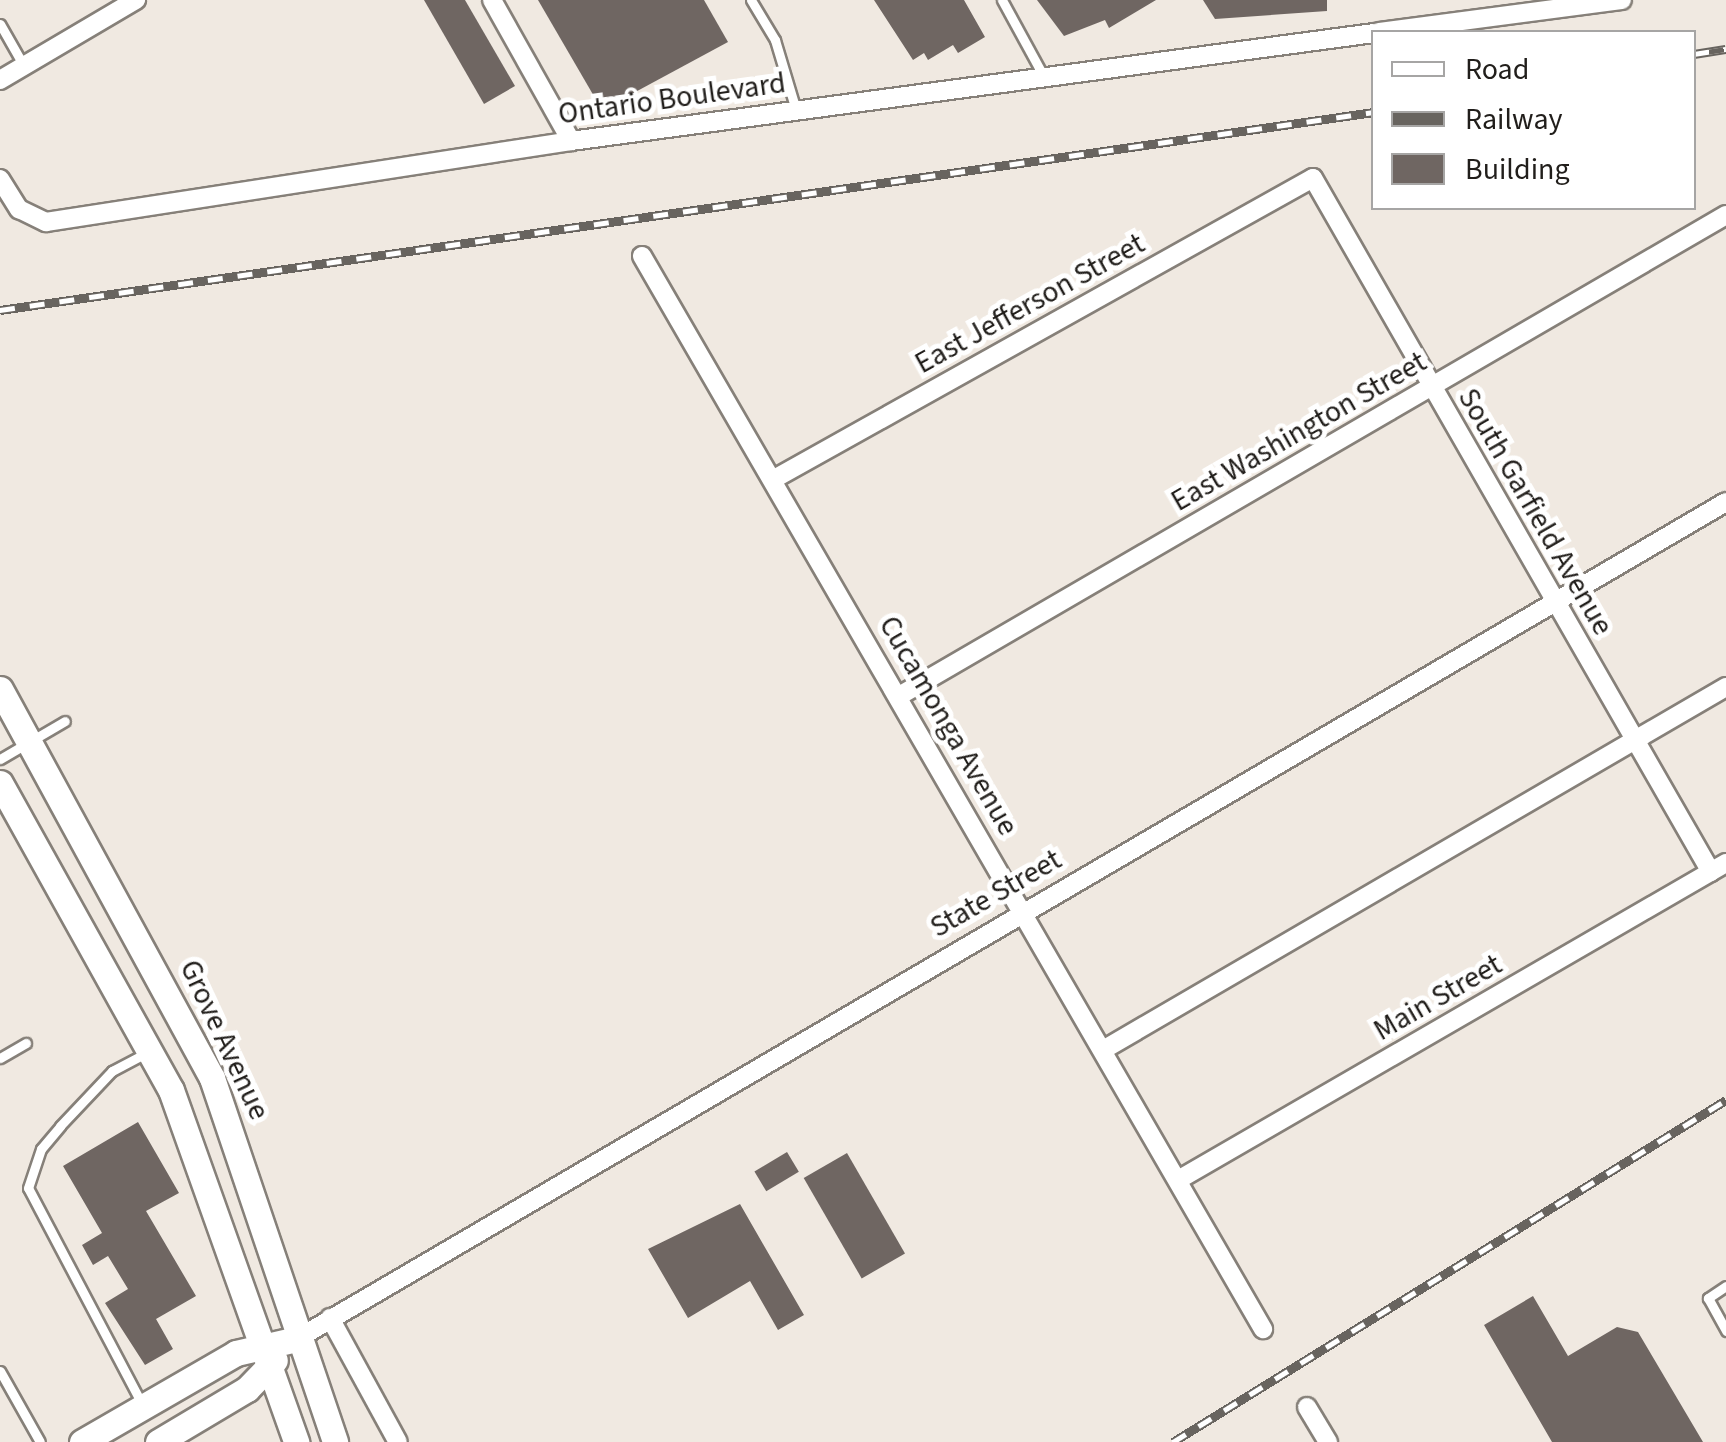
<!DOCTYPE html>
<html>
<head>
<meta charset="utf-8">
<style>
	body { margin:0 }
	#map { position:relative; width:1726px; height:1442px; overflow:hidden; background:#f0e9e1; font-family:"Source Sans 3",sans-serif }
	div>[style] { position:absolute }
	.building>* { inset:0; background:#6f6662; transform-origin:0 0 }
	.roads { filter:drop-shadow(2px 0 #868079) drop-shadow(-2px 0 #868079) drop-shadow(0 2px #868079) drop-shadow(0 -2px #868079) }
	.lane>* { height:9px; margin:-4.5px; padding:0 4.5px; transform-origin:4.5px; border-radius:4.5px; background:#fff }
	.street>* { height:18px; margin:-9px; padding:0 9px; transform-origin:9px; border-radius:9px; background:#fff }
	.secondary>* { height:25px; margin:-12.5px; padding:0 12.5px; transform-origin:12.5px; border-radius:12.5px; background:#fff }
	.rail>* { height:9px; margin-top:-4.5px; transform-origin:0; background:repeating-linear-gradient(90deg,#fff 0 15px,#68645f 0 30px); box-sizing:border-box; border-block:2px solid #68645f }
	span { translate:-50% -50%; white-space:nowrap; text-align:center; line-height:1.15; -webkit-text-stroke:10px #fff; paint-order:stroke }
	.street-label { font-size:30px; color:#211e1b }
	.legend { position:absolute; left:1371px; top:30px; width:325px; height:180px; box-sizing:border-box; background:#fff; border:2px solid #a6a5a4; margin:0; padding:12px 18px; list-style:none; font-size:30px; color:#211e1b }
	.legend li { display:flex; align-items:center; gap:20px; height:50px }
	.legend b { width:50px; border:2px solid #a6a5a4 }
</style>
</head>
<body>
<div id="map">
	<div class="building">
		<div style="clip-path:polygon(424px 0,465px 0,515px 86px,484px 104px)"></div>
		<div style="clip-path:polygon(538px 0,704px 0,728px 42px,602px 110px)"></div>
		<div style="clip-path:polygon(874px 0,964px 0,985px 37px,958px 53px,953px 45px,928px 60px,924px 53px,913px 60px)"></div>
		<div style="clip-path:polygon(1037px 0,1156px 0,1109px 28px,1105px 20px,1064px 36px)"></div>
		<div style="clip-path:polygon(1203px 0,1327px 0,1327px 11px,1215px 19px)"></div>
		<div style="clip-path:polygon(138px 1122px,179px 1193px,146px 1211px,196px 1296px,156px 1319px,173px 1349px,145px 1365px,105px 1303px,128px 1289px,108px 1256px,93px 1265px,82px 1245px,102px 1233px,63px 1166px)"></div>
		<div style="left:787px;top:1152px;width:23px;height:38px;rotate:59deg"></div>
		<div style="left:847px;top:1153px;width:116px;height:50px;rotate:60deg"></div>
		<div style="clip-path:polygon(740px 1204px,804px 1315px,778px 1330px,750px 1281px,688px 1318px,648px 1249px)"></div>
		<div style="clip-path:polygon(1533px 1296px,1568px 1356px,1617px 1327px,1638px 1332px,1703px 1442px,1552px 1442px,1484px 1325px)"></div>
	</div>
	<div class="roads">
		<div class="lane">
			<div style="left:751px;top:0;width:47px;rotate:59deg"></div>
			<div style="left:775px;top:40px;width:73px;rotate:73.3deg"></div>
			<div style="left:1002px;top:0;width:88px;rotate:61.4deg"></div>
			<div style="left:0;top:24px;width:48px;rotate:60.3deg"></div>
			<div style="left:0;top:759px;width:75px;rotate:-30.3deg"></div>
			<div style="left:0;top:1058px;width:30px;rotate:-30deg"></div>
			<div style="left:1726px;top:1286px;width:22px;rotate:146deg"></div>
			<div style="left:1708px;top:1298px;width:38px;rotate:61deg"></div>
			<div style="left:0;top:1371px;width:81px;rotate:60.6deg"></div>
			<div style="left:142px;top:1404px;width:244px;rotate:-117.8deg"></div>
			<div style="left:28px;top:1188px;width:41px;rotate:-71.6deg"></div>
			<div style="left:41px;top:1149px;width:30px;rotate:-50deg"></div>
			<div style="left:60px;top:1126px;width:76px;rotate:-46.6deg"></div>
			<div style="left:112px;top:1071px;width:41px;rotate:-27.8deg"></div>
		</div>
		<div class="street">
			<div style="left:492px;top:0;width:162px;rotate:60.7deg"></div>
			<div style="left:1379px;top:32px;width:245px;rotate:-7.5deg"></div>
			<div style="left:0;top:80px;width:158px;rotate:-30.5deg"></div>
			<div style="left:0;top:179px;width:36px;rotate:58deg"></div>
			<div style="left:19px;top:209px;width:30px;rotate:26deg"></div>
			<div style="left:46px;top:222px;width:531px;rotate:-8.77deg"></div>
			<div style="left:571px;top:141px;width:810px;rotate:-7.66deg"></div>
			<div style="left:642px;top:256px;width:1240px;rotate:59.94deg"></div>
			<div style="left:774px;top:479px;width:617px;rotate:-29.18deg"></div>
			<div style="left:1313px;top:178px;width:800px;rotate:60.17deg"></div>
			<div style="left:899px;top:696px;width:957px;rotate:-30.18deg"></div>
			<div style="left:1103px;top:1050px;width:721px;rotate:-30.23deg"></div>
			<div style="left:1178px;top:1180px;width:633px;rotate:-30.05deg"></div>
			<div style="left:330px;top:1318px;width:141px;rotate:61.3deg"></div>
			<div style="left:297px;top:1339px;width:1656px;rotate:-30.36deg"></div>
			<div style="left:1307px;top:1407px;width:41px;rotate:59deg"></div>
		</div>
		<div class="secondary">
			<div style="left:0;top:689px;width:443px;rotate:61.4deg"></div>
			<div style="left:212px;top:1078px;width:384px;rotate:71.3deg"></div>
			<div style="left:0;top:783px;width:351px;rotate:60.9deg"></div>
			<div style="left:171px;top:1090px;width:374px;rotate:70.4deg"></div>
			<div style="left:82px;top:1442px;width:178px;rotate:-30deg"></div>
			<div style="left:236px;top:1353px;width:63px;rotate:-12.9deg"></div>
			<div style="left:158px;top:1442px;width:104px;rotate:-30.8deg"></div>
			<div style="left:247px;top:1389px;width:40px;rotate:-46deg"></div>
		</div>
	</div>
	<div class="rail">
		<div style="left:1694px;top:54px;width:32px;rotate:-9deg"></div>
		<div style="left:0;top:310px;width:1388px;rotate:-8.2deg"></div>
		<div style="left:1173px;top:1442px;width:650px;rotate:-31.73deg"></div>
	</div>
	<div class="street-label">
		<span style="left:672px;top:99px;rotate:-8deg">Ontario Boulevard</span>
		<span style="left:1030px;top:304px;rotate:-29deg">East Jefferson Street</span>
		<span style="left:1299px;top:432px;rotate:-30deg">East Washington Street</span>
		<span style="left:1535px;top:512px;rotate:60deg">South Garfield Avenue</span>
		<span style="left:948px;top:726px;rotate:60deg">Cucamonga Avenue</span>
		<span style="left:996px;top:894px;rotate:-30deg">State Street</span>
		<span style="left:1438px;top:998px;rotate:-30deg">Main Street</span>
		<span style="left:224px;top:1040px;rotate:65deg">Grove Avenue</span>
	</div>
	<ul class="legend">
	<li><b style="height:12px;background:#fff"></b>Road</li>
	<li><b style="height:12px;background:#68645f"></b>Railway</li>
	<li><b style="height:28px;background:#6f6662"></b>Building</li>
	</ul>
</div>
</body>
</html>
